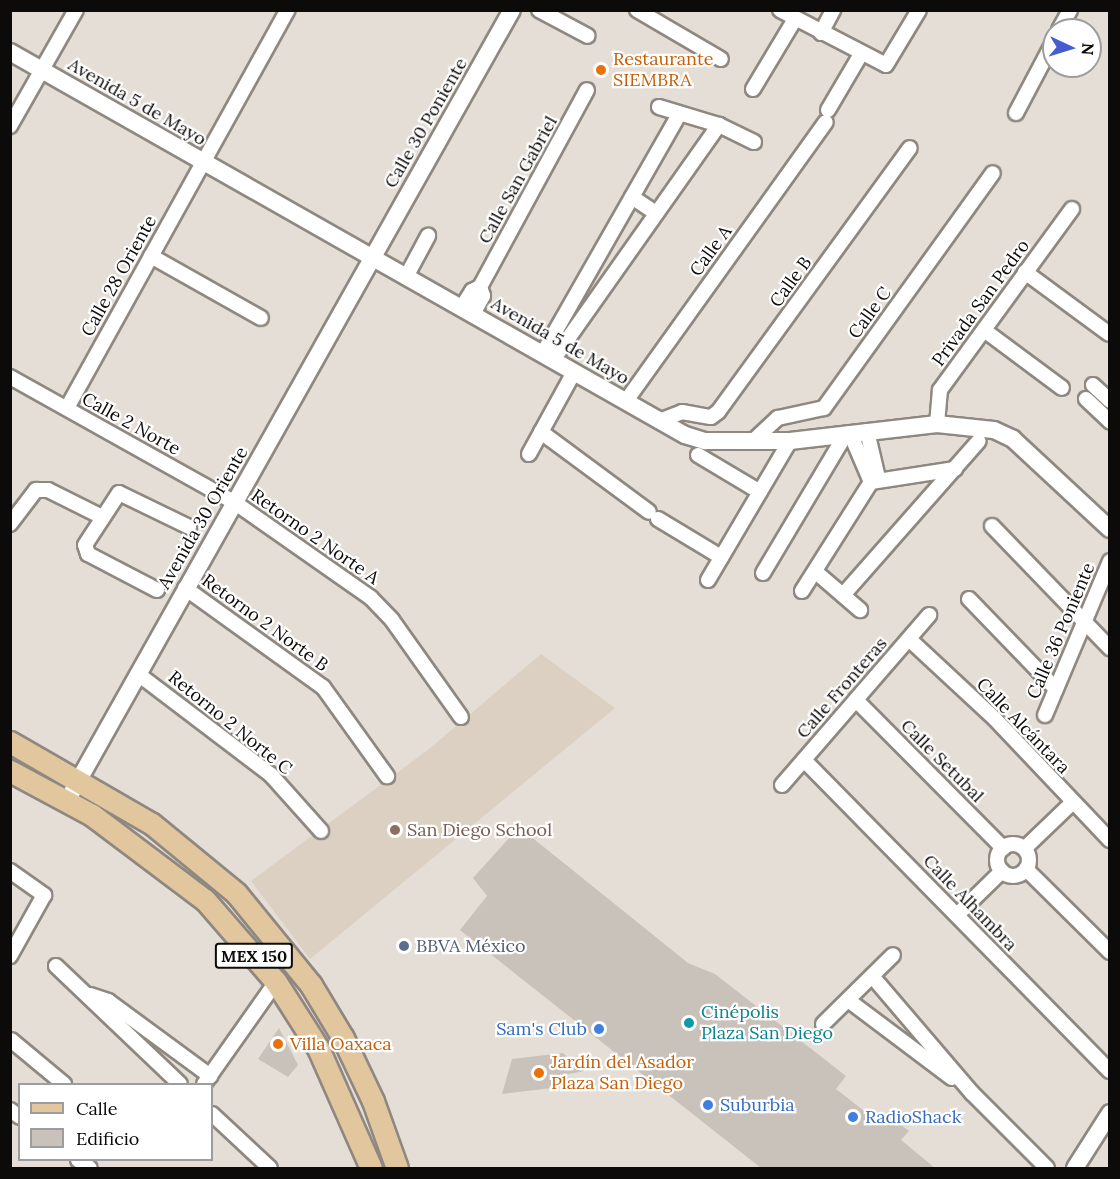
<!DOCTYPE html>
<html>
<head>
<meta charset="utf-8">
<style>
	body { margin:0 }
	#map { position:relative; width:1120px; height:1179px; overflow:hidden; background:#e5ded6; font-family:Lora,serif }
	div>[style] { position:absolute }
	.built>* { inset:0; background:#dcd0c2 }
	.building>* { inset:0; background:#c9c2ba }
	.roads { filter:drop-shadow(2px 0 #8e8881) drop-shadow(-2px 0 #8e8881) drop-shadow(0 2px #8e8881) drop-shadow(0 -2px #8e8881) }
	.minor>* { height:14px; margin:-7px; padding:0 7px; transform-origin:7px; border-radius:7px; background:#fff }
	.minor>.ring { margin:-7px; padding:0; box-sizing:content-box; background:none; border:14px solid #fff; border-radius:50% }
	.tertiary>* { height:16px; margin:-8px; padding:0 8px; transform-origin:8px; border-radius:8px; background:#fff }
	.primary>* { height:21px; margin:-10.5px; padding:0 10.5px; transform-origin:10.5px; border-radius:10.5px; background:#e2c69e }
	.dots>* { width:16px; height:16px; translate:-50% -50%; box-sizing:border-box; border:3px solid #fff; border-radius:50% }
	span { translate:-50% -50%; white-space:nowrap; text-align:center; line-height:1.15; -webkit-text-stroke:4.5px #fff; paint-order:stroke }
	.shield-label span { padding:2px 4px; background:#fff; border:2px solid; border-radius:4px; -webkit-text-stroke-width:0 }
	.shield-label { font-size:16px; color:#0d0b09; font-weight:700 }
	.food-label { font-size:18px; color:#c56008 }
	.left { translate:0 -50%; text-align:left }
	.street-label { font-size:18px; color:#0d0b09 }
	.education-label { font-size:18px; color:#785e54 }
	.service-label { font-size:18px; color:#4e5e75 }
	.culture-label { font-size:18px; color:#0d838f }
	.shop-label { font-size:18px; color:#366cbe }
	.right { translate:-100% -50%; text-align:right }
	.frame { position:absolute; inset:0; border:12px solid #0d0b09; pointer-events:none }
	.legend { position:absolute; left:18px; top:1083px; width:195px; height:78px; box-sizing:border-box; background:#fff; border:2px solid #9e9d9d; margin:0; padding:8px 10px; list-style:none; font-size:18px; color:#0d0b09 }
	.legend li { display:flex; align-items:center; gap:12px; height:30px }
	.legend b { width:30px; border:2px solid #9e9d9d }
	.north { position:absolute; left:1042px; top:18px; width:60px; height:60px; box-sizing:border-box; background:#fff; border:2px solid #9e9d9d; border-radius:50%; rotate:94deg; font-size:16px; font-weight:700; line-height:24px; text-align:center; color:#0d0b09 }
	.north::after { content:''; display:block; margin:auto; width:21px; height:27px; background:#465dd1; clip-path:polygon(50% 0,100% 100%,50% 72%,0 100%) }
</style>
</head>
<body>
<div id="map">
	<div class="built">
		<div style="clip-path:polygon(541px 654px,615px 708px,310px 959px,251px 881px,429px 749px)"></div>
	</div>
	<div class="building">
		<div style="clip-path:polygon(519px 827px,688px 963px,715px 974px,846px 1076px,836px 1089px,873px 1118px,890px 1117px,909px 1131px,901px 1140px,935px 1168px,761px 1168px,460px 930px,487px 896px,473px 878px)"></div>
		<div style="clip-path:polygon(279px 1028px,298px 1065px,288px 1077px,258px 1059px)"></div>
		<div style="clip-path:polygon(563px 1053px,584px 1071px,559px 1076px,561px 1087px,502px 1094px,512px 1059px)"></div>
	</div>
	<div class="roads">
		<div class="minor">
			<div style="left:539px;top:10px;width:55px;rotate:28deg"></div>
			<div style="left:637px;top:10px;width:97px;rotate:30.3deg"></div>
			<div style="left:780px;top:10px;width:119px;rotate:27.4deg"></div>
			<div style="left:886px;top:65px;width:64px;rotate:-59deg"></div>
			<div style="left:1059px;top:30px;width:23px;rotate:-61deg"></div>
			<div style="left:821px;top:33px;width:26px;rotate:-62deg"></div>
			<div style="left:753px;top:89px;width:82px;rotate:-59deg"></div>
			<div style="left:659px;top:107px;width:63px;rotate:16.7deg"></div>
			<div style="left:719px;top:125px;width:39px;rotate:26deg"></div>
			<div style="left:828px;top:110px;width:65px;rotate:-59.5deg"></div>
			<div style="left:1016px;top:113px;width:81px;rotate:-62.2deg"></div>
			<div style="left:10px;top:126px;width:133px;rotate:-60.4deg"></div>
			<div style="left:632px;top:197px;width:29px;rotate:34deg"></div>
			<div style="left:151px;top:256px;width:126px;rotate:29.4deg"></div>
			<div style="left:1025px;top:272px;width:104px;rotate:36.4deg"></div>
			<div style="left:406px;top:277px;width:47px;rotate:-61.8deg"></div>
			<div style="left:462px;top:307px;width:19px;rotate:-58deg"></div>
			<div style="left:472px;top:291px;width:9px;rotate:-27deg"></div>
			<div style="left:480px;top:287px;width:224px;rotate:-61.5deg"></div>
			<div style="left:473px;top:314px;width:21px;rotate:-61deg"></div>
			<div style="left:483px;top:296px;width:9px;rotate:-108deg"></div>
			<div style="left:984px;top:330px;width:97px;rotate:36.6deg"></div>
			<div style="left:543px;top:353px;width:274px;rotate:-60.3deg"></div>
			<div style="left:553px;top:360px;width:288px;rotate:-54.8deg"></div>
			<div style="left:10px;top:377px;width:257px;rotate:29.2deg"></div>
			<div style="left:234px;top:502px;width:167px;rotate:35deg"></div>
			<div style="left:371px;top:598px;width:30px;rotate:46deg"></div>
			<div style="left:392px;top:620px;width:119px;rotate:54.6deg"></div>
			<div style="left:1093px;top:385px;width:23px;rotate:43deg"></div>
			<div style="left:1086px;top:399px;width:33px;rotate:43deg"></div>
			<div style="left:626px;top:401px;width:343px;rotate:-54.4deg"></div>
			<div style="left:67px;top:408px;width:455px;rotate:-61deg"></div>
			<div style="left:659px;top:421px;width:25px;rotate:-21deg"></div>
			<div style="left:682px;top:412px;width:29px;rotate:10deg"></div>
			<div style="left:711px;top:417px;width:9px;rotate:-36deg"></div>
			<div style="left:718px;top:412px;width:326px;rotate:-54deg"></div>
			<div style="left:937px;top:424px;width:34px;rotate:-85deg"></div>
			<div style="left:940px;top:390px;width:224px;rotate:-53.9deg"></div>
			<div style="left:867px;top:431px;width:48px;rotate:76.8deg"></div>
			<div style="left:541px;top:432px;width:134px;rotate:36.5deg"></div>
			<div style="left:850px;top:433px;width:53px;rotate:66.8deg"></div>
			<div style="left:753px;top:441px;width:34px;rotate:-43deg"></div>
			<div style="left:778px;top:418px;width:47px;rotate:-12.3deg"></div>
			<div style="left:824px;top:408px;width:289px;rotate:-54.3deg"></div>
			<div style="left:529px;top:454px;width:94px;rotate:-61.2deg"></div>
			<div style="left:698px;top:455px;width:72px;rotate:30.8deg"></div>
			<div style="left:658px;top:519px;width:74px;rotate:31.1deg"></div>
			<div style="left:10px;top:524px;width:43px;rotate:-52.6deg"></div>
			<div style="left:36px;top:490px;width:12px"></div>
			<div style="left:48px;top:490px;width:60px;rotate:26.6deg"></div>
			<div style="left:992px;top:526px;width:170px;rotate:46deg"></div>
			<div style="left:763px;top:573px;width:162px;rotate:-59.2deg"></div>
			<div style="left:817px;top:573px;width:57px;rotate:40.7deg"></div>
			<div style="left:708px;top:580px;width:161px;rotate:-59.5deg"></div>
			<div style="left:185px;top:588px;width:170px;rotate:35.7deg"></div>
			<div style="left:323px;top:687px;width:110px;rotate:54.3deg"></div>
			<div style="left:157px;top:590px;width:78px;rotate:-152.4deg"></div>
			<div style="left:88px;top:554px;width:9px;rotate:-108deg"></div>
			<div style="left:85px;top:545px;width:62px;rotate:-56.8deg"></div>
			<div style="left:119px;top:493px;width:78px;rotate:25.9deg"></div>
			<div style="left:802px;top:591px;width:129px;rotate:-57.7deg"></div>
			<div style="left:871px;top:482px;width:85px;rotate:-8.8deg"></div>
			<div style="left:843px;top:595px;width:205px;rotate:-48.6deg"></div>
			<div style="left:969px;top:599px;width:125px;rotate:46deg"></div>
			<div style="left:909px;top:639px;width:117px;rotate:42.9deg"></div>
			<div style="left:995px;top:719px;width:167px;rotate:46.5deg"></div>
			<div style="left:138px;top:674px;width:167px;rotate:37.2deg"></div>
			<div style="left:271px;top:775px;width:75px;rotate:48.2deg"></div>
			<div style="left:856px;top:700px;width:209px;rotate:45.2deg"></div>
			<div style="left:1045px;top:715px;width:167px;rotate:-67.1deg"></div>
			<div style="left:804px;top:760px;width:436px;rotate:45.5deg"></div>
			<div style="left:782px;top:785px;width:225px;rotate:-49.1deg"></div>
			<div class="ring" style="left:997px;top:844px;width:18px;height:18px"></div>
			<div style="left:1025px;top:848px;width:65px;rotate:-43.8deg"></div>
			<div style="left:1026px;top:869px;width:118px;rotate:44.7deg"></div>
			<div style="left:10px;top:871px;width:42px;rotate:35.2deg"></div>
			<div style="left:44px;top:895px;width:70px;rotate:119.1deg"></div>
			<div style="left:957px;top:915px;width:63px;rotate:-44.4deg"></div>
			<div style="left:56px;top:966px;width:171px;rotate:43.6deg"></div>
			<div style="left:872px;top:976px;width:154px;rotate:49.5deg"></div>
			<div style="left:972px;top:1093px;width:106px;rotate:45deg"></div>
			<div style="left:90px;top:995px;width:19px;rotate:18deg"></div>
			<div style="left:108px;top:1001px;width:127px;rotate:36.3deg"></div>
			<div style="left:848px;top:1000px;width:130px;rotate:36.9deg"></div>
			<div style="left:823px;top:1024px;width:98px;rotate:-44.6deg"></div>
			<div style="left:11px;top:1040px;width:69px;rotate:39.7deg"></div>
			<div style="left:204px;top:1084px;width:125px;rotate:-54.8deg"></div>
			<div style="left:10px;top:1110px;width:12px;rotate:35deg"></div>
			<div style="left:212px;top:1114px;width:79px;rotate:43deg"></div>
			<div style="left:78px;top:1160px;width:14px;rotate:34deg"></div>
		</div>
		<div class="tertiary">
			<div style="left:10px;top:52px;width:776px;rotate:29.57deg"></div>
			<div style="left:685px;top:435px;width:21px;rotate:17deg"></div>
			<div style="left:705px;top:441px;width:85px"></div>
			<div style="left:790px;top:441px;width:148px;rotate:-6.6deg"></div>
			<div style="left:937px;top:424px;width:57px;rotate:6deg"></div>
			<div style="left:994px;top:430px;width:21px;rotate:25deg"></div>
			<div style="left:1013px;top:439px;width:132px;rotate:42.9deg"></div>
			<div style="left:72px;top:792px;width:897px;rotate:-60.64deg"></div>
			<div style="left:1075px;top:1168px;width:65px;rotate:-57.5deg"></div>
		</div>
		<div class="primary">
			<div style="left:10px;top:742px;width:164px;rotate:30deg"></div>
			<div style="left:152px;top:824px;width:109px;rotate:39.4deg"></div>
			<div style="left:236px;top:893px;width:119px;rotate:50.8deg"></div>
			<div style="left:311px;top:985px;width:62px;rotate:58.9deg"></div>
			<div style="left:343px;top:1038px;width:70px;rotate:64.5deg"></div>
			<div style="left:373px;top:1101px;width:71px;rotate:70.3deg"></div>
			<div style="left:10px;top:771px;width:93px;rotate:28.2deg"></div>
			<div style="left:92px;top:815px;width:141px;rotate:37deg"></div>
			<div style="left:205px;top:900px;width:108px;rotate:49.1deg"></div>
			<div style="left:276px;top:982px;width:78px;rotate:57.5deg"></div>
			<div style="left:318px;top:1048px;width:131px;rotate:66.2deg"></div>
		</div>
	</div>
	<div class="dots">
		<div style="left:601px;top:70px;background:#e8710a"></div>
		<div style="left:395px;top:830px;background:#8d6e63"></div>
		<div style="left:404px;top:946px;background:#5c6f8a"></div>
		<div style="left:689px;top:1023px;background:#0f9aa8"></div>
		<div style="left:599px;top:1029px;background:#3f7fe0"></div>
		<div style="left:278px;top:1044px;background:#e8710a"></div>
		<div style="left:539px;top:1073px;background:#e8710a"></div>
		<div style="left:708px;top:1105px;background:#3f7fe0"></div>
		<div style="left:853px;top:1117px;background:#3f7fe0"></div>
	</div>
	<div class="shield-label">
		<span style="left:254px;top:956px">MEX 150</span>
	</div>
	<div class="food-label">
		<span class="left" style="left:613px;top:70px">Restaurante<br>SIEMBRA</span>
		<span class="left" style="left:290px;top:1044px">Villa Oaxaca</span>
		<span class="left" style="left:551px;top:1073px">Jardín del Asador<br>Plaza San Diego</span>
	</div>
	<div class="street-label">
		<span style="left:137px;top:102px;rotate:30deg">Avenida 5 de Mayo</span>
		<span style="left:426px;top:123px;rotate:-60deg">Calle 30 Poniente</span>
		<span style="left:518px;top:180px;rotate:-61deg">Calle San Gabriel</span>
		<span style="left:711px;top:251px;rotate:-54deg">Calle A</span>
		<span style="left:119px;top:276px;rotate:-61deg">Calle 28 Oriente</span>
		<span style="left:791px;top:282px;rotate:-54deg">Calle B</span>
		<span style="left:981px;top:303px;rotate:-54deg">Privada San Pedro</span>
		<span style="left:870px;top:313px;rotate:-54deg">Calle C</span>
		<span style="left:560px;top:341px;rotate:30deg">Avenida 5 de Mayo</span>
		<span style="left:131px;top:424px;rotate:29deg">Calle 2 Norte</span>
		<span style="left:203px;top:518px;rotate:-60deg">Avenida 30 Oriente</span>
		<span style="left:315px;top:537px;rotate:35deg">Retorno 2 Norte A</span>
		<span style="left:265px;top:623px;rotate:36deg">Retorno 2 Norte B</span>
		<span style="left:1061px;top:631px;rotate:-67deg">Calle 36 Poniente</span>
		<span style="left:842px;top:688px;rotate:-49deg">Calle Fronteras</span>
		<span style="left:230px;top:723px;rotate:39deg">Retorno 2 Norte C</span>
		<span style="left:1023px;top:726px;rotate:46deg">Calle Alcántara</span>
		<span style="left:942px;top:761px;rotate:45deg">Calle Setubal</span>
		<span style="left:970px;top:903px;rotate:46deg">Calle Alhambra</span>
	</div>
	<div class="education-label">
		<span class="left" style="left:407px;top:830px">San Diego School</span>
	</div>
	<div class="service-label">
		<span class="left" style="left:416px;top:946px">BBVA México</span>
	</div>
	<div class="culture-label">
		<span class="left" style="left:701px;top:1023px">Cinépolis<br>Plaza San Diego</span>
	</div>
	<div class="shop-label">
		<span class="right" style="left:587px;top:1029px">Sam's Club</span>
		<span class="left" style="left:720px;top:1105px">Suburbia</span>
		<span class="left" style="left:865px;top:1117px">RadioShack</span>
	</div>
	<div class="frame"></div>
	<ul class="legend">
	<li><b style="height:8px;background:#e2c69e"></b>Calle</li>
	<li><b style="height:16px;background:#c9c2ba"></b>Edificio</li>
	</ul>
	<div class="north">N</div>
</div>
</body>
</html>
